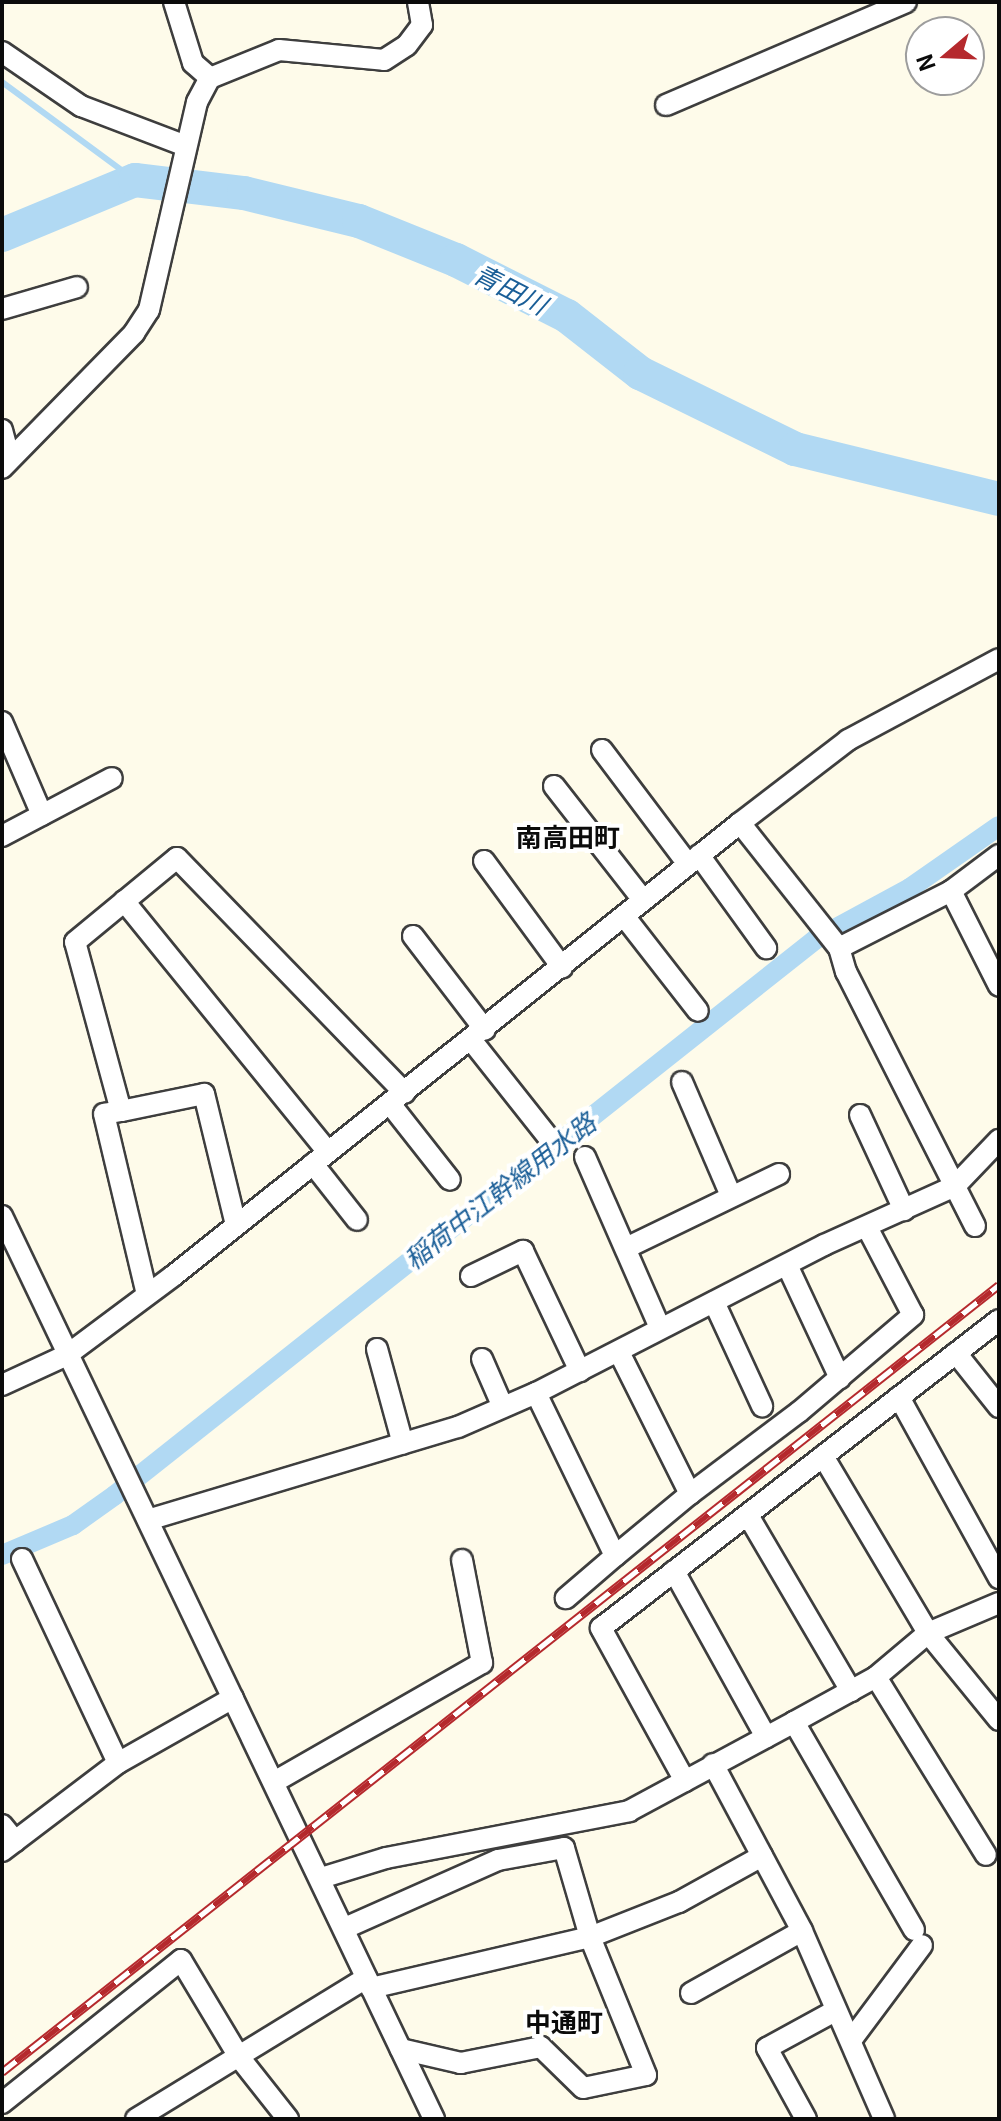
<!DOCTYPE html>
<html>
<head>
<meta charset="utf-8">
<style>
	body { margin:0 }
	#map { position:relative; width:1001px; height:2121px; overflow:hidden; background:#fefbea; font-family:Georgia,"Noto Sans JP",serif }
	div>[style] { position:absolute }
	.stream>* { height:6px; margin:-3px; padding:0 3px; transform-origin:3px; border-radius:3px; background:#b1d9f3 }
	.canal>* { height:20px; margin:-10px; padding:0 10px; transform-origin:10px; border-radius:10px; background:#b1d9f3 }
	.river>* { height:34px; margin:-17px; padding:0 17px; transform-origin:17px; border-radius:17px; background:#b1d9f3 }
	.roads { filter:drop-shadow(2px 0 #3e3e3e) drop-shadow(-2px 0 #3e3e3e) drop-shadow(0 2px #3e3e3e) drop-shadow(0 -2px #3e3e3e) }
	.minor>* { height:20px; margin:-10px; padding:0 10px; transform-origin:10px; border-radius:10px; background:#fff }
	.rail>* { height:9px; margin-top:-4.5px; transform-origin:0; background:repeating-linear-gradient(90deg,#fff 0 18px,#b5292d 0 36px); box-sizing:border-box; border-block:2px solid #b5292d }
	span { translate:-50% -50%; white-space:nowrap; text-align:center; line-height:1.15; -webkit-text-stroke:8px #fff; paint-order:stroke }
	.water-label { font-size:26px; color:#1a5e97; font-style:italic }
	.neighbourhood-label { font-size:26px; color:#0b0b0b; font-weight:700 }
	.frame { position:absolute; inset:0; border:4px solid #0b0b0b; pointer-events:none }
	.north { position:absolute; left:905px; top:16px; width:80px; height:80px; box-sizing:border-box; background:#fff; border:2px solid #9d9d9d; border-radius:50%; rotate:251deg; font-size:22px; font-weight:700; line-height:32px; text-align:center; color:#0b0b0b }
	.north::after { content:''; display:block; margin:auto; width:28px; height:36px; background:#b5292d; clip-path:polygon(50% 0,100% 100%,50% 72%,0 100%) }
</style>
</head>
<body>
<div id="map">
	<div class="stream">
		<div style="left:2px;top:82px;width:165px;rotate:36.4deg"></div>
	</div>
	<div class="canal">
		<div style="left:2px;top:1555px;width:77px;rotate:-22.9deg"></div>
		<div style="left:73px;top:1525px;width:52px;rotate:-35.5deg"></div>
		<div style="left:115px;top:1495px;width:895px;rotate:-38.42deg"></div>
		<div style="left:816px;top:939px;width:107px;rotate:-28.5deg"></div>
		<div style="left:910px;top:888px;width:108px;rotate:-34.9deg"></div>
	</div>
	<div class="river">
		<div style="left:2px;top:235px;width:144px;rotate:-22.5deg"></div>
		<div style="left:135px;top:180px;width:110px;rotate:6.8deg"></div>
		<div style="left:244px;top:193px;width:118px;rotate:13.7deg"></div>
		<div style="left:359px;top:221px;width:105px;rotate:21.9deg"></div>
		<div style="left:456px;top:260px;width:124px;rotate:26.8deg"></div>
		<div style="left:567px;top:316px;width:93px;rotate:38deg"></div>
		<div style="left:640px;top:373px;width:173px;rotate:26.1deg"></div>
		<div style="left:795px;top:449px;width:210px;rotate:13.8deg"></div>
	</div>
	<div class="roads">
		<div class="minor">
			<div style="left:174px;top:2px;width:64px;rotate:72.7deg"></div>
			<div style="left:193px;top:63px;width:23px;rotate:41deg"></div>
			<div style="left:2px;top:52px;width:96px;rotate:34.4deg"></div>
			<div style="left:81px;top:106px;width:112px;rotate:20.9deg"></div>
			<div style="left:666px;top:105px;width:261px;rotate:-23.2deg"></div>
			<div style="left:2px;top:309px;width:78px;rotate:-16.3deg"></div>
			<div style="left:2px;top:430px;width:30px;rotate:75deg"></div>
			<div style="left:2px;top:468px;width:189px;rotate:-45.6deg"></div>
			<div style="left:134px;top:333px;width:27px;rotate:-57deg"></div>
			<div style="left:149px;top:310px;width:213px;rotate:-77deg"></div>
			<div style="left:197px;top:102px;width:27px;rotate:-62deg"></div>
			<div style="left:210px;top:78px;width:74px;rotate:-22.1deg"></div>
			<div style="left:279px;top:50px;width:105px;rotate:5.4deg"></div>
			<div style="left:384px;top:60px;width:27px;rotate:-33deg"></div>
			<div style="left:407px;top:45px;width:25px;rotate:-53deg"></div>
			<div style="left:422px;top:25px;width:23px;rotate:-100deg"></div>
			<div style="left:2px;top:722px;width:101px;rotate:66.7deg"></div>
			<div style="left:602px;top:750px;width:143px;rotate:53deg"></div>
			<div style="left:554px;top:786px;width:145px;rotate:52deg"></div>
			<div style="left:740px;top:823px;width:136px;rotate:-37.5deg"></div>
			<div style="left:848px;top:740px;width:171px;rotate:-28.2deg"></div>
			<div style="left:2px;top:836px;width:124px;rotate:-27.8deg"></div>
			<div style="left:699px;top:855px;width:115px;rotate:54.2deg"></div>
			<div style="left:484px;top:861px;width:132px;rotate:53.7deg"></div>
			<div style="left:951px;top:891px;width:60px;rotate:-36.9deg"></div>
			<div style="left:124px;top:901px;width:322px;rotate:50.9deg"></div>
			<div style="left:624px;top:916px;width:120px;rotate:52.1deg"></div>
			<div style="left:413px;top:936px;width:118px;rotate:52.5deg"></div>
			<div style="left:472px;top:1041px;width:124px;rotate:51.6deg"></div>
			<div style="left:682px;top:1082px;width:124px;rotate:66.7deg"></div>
			<div style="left:391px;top:1105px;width:95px;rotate:51.8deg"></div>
			<div style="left:121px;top:1111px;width:17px;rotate:170deg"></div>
			<div style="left:104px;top:1114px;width:185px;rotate:76.6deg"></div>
			<div style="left:860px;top:1115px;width:105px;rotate:65.1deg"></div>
			<div style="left:585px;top:1157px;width:187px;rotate:66.3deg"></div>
			<div style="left:313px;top:1164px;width:71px;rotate:51.8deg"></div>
			<div style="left:2px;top:1216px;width:1001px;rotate:64.43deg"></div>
			<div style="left:236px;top:1225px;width:135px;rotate:-103.7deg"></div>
			<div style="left:204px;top:1094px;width:85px;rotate:168.4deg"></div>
			<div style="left:121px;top:1111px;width:175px;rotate:-105.2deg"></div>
			<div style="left:75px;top:942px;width:132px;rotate:-39.5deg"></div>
			<div style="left:177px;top:858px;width:327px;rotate:45.9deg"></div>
			<div style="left:975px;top:1226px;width:285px;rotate:-116.9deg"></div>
			<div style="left:846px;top:972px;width:25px;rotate:-106deg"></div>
			<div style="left:839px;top:948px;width:126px;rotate:-27deg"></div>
			<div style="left:951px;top:891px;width:106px;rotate:63.2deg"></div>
			<div style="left:626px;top:1248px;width:170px;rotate:-25.8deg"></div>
			<div style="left:787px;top:1265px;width:125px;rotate:64.9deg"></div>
			<div style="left:471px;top:1276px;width:58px;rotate:-25.7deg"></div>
			<div style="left:523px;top:1251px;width:133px;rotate:64.6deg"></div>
			<div style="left:714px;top:1302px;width:115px;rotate:65.2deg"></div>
			<div style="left:377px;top:1349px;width:98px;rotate:74.7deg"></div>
			<div style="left:956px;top:1353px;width:69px;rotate:51.5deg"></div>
			<div style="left:482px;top:1359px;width:52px;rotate:66.4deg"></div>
			<div style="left:2px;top:1385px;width:72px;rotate:-24.8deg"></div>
			<div style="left:67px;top:1355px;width:132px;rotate:-36.7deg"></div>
			<div style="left:173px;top:1276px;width:726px;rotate:-38.62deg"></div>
			<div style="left:740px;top:823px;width:159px;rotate:51.6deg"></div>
			<div style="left:536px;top:1393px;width:181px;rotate:64.1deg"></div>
			<div style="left:615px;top:1556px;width:65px;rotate:139.4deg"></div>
			<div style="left:899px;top:1397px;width:207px;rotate:61.1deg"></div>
			<div style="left:823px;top:1456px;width:206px;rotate:59.3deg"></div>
			<div style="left:928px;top:1633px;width:112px;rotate:50.8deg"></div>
			<div style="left:690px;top:1494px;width:136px;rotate:-37deg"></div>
			<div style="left:799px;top:1412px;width:150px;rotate:-40.4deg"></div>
			<div style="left:913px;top:1315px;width:99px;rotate:-117.6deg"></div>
			<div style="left:749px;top:1517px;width:202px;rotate:59.6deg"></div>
			<div style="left:151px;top:1519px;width:320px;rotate:-16.7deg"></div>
			<div style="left:458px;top:1427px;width:85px;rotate:-23.6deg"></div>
			<div style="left:536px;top:1393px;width:324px;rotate:-27.2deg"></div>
			<div style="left:824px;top:1245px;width:144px;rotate:-24.2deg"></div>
			<div style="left:955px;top:1186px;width:64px;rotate:-46.3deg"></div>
			<div style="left:615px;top:1556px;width:97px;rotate:-39.6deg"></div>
			<div style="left:690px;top:1494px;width:159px;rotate:-116.6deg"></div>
			<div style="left:22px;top:1559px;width:225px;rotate:64.8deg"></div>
			<div style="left:674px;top:1571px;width:190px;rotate:61deg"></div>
			<div style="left:876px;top:1677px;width:68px;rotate:-40.2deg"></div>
			<div style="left:928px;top:1633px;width:77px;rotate:-22.9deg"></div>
			<div style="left:794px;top:1722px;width:94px;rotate:-28.8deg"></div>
			<div style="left:876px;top:1677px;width:209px;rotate:58.3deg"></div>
			<div style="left:713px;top:1764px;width:189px;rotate:61.9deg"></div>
			<div style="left:802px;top:1931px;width:205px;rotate:66.4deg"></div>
			<div style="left:685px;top:1781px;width:175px;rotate:-118.8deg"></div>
			<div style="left:601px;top:1628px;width:503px;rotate:-37.74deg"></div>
			<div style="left:274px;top:1782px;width:240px;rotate:-29.8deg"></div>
			<div style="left:482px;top:1663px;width:105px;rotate:-101deg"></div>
			<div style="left:2px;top:1825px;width:21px;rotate:51deg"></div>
			<div style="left:2px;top:1851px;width:146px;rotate:-37.2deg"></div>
			<div style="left:118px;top:1763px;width:132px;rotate:-29.5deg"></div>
			<div style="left:321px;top:1878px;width:68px;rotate:-17.1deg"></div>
			<div style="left:386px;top:1858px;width:248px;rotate:-10.9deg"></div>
			<div style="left:629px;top:1811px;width:187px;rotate:-28.3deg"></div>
			<div style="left:794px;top:1722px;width:240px;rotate:60deg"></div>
			<div style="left:345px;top:1928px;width:167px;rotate:-24deg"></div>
			<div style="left:498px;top:1860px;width:67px;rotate:-10.3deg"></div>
			<div style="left:564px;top:1848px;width:93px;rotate:73.7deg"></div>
			<div style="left:590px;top:1937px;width:149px;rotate:67.9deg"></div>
			<div style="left:646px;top:2075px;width:64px;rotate:168.3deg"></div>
			<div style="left:583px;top:2088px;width:59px;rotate:-135.7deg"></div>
			<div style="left:541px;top:2047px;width:82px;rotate:168.7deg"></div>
			<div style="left:461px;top:2063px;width:62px;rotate:-166.9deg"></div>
			<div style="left:371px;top:1988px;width:225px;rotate:-13.1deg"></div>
			<div style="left:590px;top:1937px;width:96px;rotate:-21.5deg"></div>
			<div style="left:679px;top:1902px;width:95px;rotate:-29deg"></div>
			<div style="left:691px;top:1993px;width:127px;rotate:-29.2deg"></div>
			<div style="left:852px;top:2039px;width:117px;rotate:-53.3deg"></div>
			<div style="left:2px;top:2103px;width:229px;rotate:-38.6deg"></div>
			<div style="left:181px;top:1960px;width:113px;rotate:59.1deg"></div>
			<div style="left:239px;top:2057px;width:79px;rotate:51.7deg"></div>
			<div style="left:136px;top:2119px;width:270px;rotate:-31.5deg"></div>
			<div style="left:806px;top:2119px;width:81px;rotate:-118.8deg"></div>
			<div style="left:767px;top:2048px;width:77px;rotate:-28.6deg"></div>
		</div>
	</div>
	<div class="rail">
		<div style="left:2px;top:2072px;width:1270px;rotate:-38.29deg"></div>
	</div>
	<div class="water-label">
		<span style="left:511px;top:288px;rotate:27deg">青田川</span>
		<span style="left:499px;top:1190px;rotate:-38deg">稲荷中江幹線用水路</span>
	</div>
	<div class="neighbourhood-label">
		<span style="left:568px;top:836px">南高田町</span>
		<span style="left:564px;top:2021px">中通町</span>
	</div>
	<div class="frame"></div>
	<div class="north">N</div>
</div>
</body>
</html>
